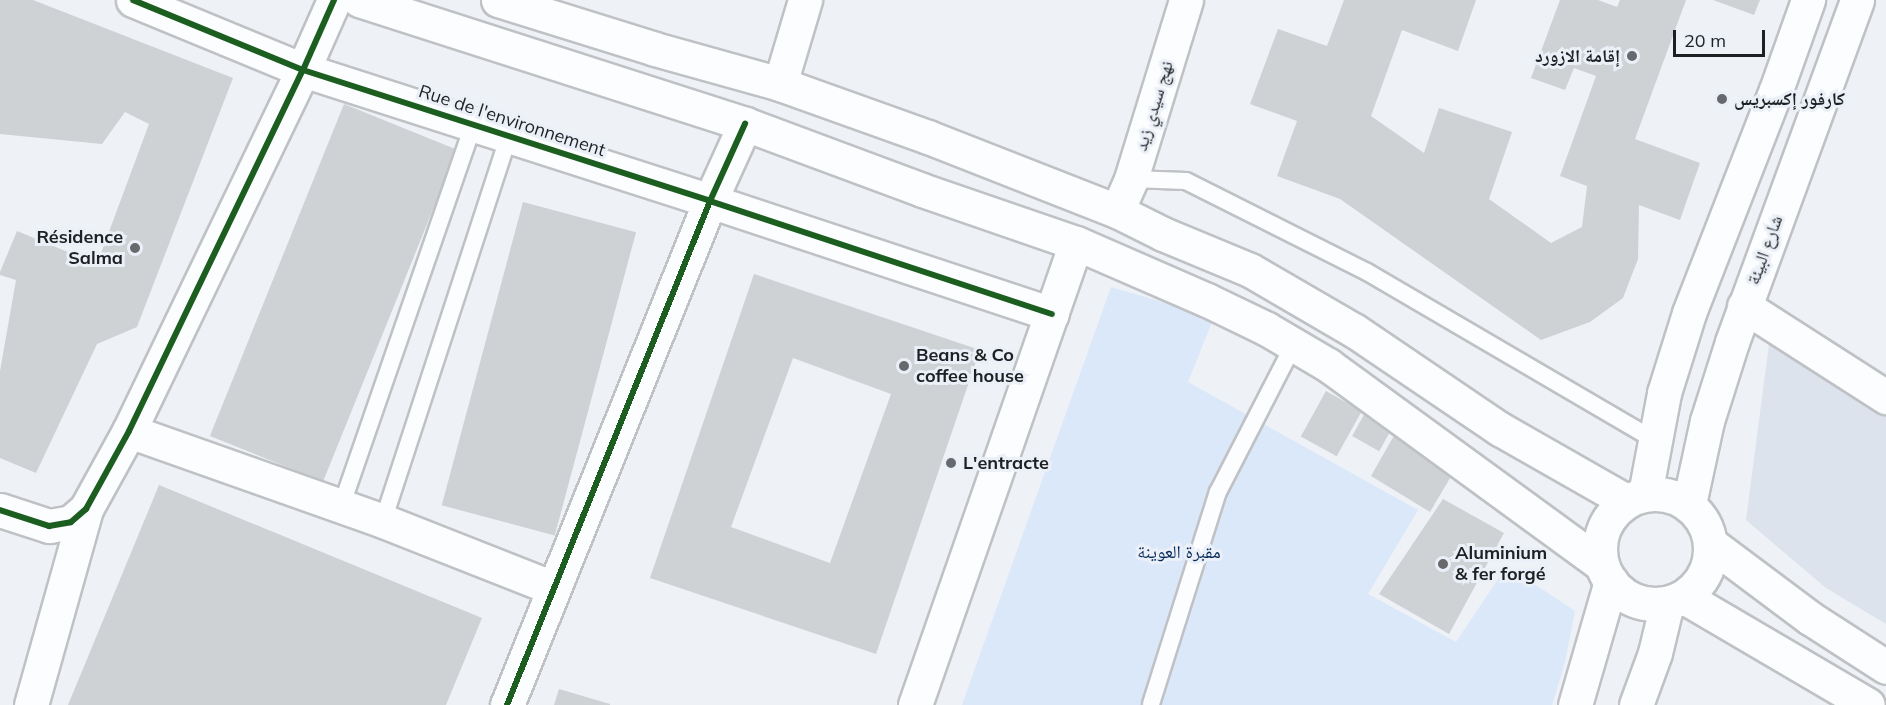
<!DOCTYPE html>
<html>
<head>
<meta charset="utf-8">
<style>
	body { margin:0 }
	#map { position:relative; width:1886px; height:705px; overflow:hidden; background:#eef1f5; font-family:Mulish,"Noto Naskh Arabic",sans-serif }
	div>[style] { position:absolute }
	.built>* { inset:0; background:#dce3ec }
	.green>* { inset:0; background:#dae8f9 }
	.building>* { inset:0; background:#cfd2d5; transform-origin:0 0 }
	.roads { filter:drop-shadow(2px 0 #bfc1c5) drop-shadow(-2px 0 #bfc1c5) drop-shadow(0 2px #bfc1c5) drop-shadow(0 -2px #bfc1c5) }
	.lane>* { height:16px; margin:-8px; padding:0 8px; transform-origin:8px; border-radius:8px; background:#fcfdfe }
	.street>* { height:33px; margin:-16.5px; padding:0 16.5px; transform-origin:16.5px; border-radius:16.5px; background:#fcfdfe }
	.secondary>* { height:33px; margin:-16.5px; padding:0 16.5px; transform-origin:16.5px; border-radius:16.5px; background:#fcfdfe }
	.secondary>.ring { margin:-16.5px; padding:0; box-sizing:content-box; background:none; border:33px solid #fcfdfe; border-radius:50% }
	.cycleway>* { height:6px; margin:-3px; padding:0 3px; transform-origin:3px; border-radius:3px; background:#1b5e20 }
	.dots>* { width:16px; height:16px; translate:-50% -50%; box-sizing:border-box; border:3px solid #ebf0f8; border-radius:50% }
	span { translate:-50% -50%; white-space:nowrap; text-align:center; line-height:1.15; -webkit-text-stroke:6px #ebf0f8; paint-order:stroke }
	.poi-label { font-size:18px; color:#1e2023; font-weight:700 }
	.right { translate:-100% -50%; text-align:right }
	.left { translate:0 -50%; text-align:left }
	.street-label { font-size:18px; color:#1e2023 }
	.park-label { font-size:18px; color:#042a58 }
	.scale { position:absolute; left:1673px; top:30px; width:92px; height:27px; box-sizing:border-box; border:3px solid #1e2023; border-top:0; padding-left:8px; font-size:18px; line-height:21px; white-space:nowrap; color:#1e2023; -webkit-text-stroke:4px #ebf0f8; paint-order:stroke }
</style>
</head>
<body>
<div id="map">
	<div class="built">
		<div style="clip-path:polygon(1769px 344px,1886px 415px,1886px 624px,1826px 588px,1746px 520px)"></div>
	</div>
	<div class="green">
		<div style="clip-path:polygon(1111px 287px,1214px 317px,1188px 382px,1418px 510px,1368px 594px,1456px 642px,1507px 566px,1575px 611px,1565px 662px,1552px 705px,962px 705px)"></div>
	</div>
	<div class="building">
		<div style="clip-path:polygon(0 0,33px 0,233px 78px,137px 327px,97px 344px,36px 473px,0 458px,0 371px,16px 280px,0 275px,0 272px,17px 231px,97px 264px,149px 124px,125px 112px,102px 144px,0 134px)"></div>
		<div style="clip-path:polygon(1344px 0,1476px 0,1458px 51px,1402px 30px,1371px 116px,1424px 153px,1439px 108px,1512px 132px,1489px 199px,1551px 243px,1582px 227px,1587px 186px,1560px 176px,1596px 76px,1574px 68px,1565px 90px,1531px 78px,1560px 0,1598px 0,1617px 7px,1620px 0,1686px 0,1635px 139px,1700px 163px,1680px 220px,1639px 205px,1638px 259px,1623px 298px,1590px 322px,1541px 340px,1340px 199px,1277px 176px,1297px 121px,1250px 104px,1278px 29px,1327px 46px)"></div>
		<div style="clip-path:polygon(1713px 0,1760px 0,1754px 15px)"></div>
		<div style="left:344px;top:104px;width:122px;height:358px;rotate:22deg"></div>
		<div style="left:523px;top:202px;width:117px;height:314px;rotate:15deg"></div>
		<div style="clip-path:polygon(evenodd,754px 274px,980px 350px,876px 654px,650px 578px,754px 274px,793px 358px,891px 394px,830px 563px,731px 527px,793px 358px)"></div>
		<div style="left:1326px;top:391px;width:41px;height:52px;rotate:29deg"></div>
		<div style="left:1371px;top:402px;width:31px;height:39px;rotate:29deg"></div>
		<div style="clip-path:polygon(1400px 425px,1456px 468px,1430px 512px,1371px 476px)"></div>
		<div style="clip-path:polygon(159px 485px,482px 618px,446px 705px,68px 705px)"></div>
		<div style="clip-path:polygon(1443px 499px,1504px 533px,1449px 634px,1379px 594px)"></div>
		<div style="clip-path:polygon(559px 689px,610px 704px,610px 705px,554px 705px)"></div>
	</div>
	<div class="roads">
		<div class="lane">
			<div style="left:1131px;top:179px;width:55px;rotate:2.1deg"></div>
			<div style="left:1186px;top:181px;width:203px;rotate:26.7deg"></div>
			<div style="left:1367px;top:272px;width:333px;rotate:30.3deg"></div>
			<div style="left:341px;top:507px;width:405px;rotate:-70.9deg"></div>
			<div style="left:383px;top:521px;width:405px;rotate:-71.9deg"></div>
			<div style="left:1151px;top:704px;width:222px;rotate:-72.5deg"></div>
			<div style="left:1218px;top:492px;width:166px;rotate:-62.8deg"></div>
		</div>
		<div class="street">
			<div style="left:133px;top:0;width:184px;rotate:22.4deg"></div>
			<div style="left:303px;top:70px;width:428px;rotate:17.8deg"></div>
			<div style="left:710px;top:201px;width:85px;rotate:-65.6deg"></div>
			<div style="left:780px;top:84px;width:88px;rotate:-73.4deg"></div>
			<div style="left:1117px;top:211px;width:35px;rotate:-66deg"></div>
			<div style="left:1131px;top:179px;width:187px;rotate:-72.9deg"></div>
			<div style="left:1744px;top:306px;width:169px;rotate:32.7deg"></div>
			<div style="left:129px;top:431px;width:269px;rotate:19.5deg"></div>
			<div style="left:383px;top:521px;width:183px;rotate:21.5deg"></div>
			<div style="left:0;top:510px;width:52px;rotate:18.1deg"></div>
			<div style="left:49px;top:526px;width:22px;rotate:-10deg"></div>
			<div style="left:71px;top:522px;width:20px;rotate:-41deg"></div>
			<div style="left:86px;top:509px;width:89px;rotate:-61.1deg"></div>
			<div style="left:129px;top:431px;width:401px;rotate:-64.3deg"></div>
			<div style="left:303px;top:70px;width:77px;rotate:-66.1deg"></div>
			<div style="left:31px;top:705px;width:204px;rotate:-74.3deg"></div>
			<div style="left:507px;top:705px;width:543px;rotate:-68.06deg"></div>
			<div style="left:710px;top:201px;width:360px;rotate:18.3deg"></div>
			<div style="left:915px;top:705px;width:489px;rotate:-70.8deg"></div>
		</div>
		<div class="secondary">
			<div style="left:359px;top:0;width:405px;rotate:17.8deg"></div>
			<div style="left:745px;top:124px;width:189px;rotate:20.4deg"></div>
			<div style="left:922px;top:190px;width:163px;rotate:19deg"></div>
			<div style="left:1076px;top:243px;width:143px;rotate:23.5deg"></div>
			<div style="left:1207px;top:300px;width:67px;rotate:25.8deg"></div>
			<div style="left:1267px;top:329px;width:71px;rotate:30.5deg"></div>
			<div style="left:1328px;top:365px;width:338px;rotate:36.1deg"></div>
			<div style="left:498px;top:0;width:164px;rotate:17.3deg"></div>
			<div style="left:655px;top:49px;width:130px;rotate:15.6deg"></div>
			<div style="left:780px;top:84px;width:157px;rotate:19.7deg"></div>
			<div style="left:928px;top:137px;width:203px;rotate:21.4deg"></div>
			<div style="left:1117px;top:211px;width:51px;rotate:26.6deg"></div>
			<div style="left:1163px;top:234px;width:94px;rotate:22.5deg"></div>
			<div style="left:1250px;top:270px;width:121px;rotate:30.2deg"></div>
			<div style="left:1355px;top:331px;width:175px;rotate:34.1deg"></div>
			<div style="left:1500px;top:429px;width:145px;rotate:29.7deg"></div>
			<div class="ring" style="left:1600px;top:494px;width:77px;height:77px"></div>
			<div style="left:1645px;top:494px;width:103px;rotate:-79.3deg"></div>
			<div style="left:1664px;top:393px;width:84px;rotate:-72.6deg"></div>
			<div style="left:1689px;top:313px;width:239px;rotate:-68.7deg"></div>
			<div style="left:1776px;top:90px;width:96px;rotate:-70.4deg"></div>
			<div style="left:1689px;top:504px;width:85px;rotate:-77.8deg"></div>
			<div style="left:1707px;top:421px;width:83px;rotate:-72.4deg"></div>
			<div style="left:1732px;top:342px;width:364px;rotate:-69.9deg"></div>
			<div style="left:1711px;top:544px;width:124px;rotate:36.8deg"></div>
			<div style="left:1810px;top:618px;width:90px;rotate:32.8deg"></div>
			<div style="left:1684px;top:597px;width:213px;rotate:30.4deg"></div>
			<div style="left:1575px;top:705px;width:129px;rotate:-73.8deg"></div>
			<div style="left:1636px;top:705px;width:55px;rotate:-69.9deg"></div>
			<div style="left:1655px;top:653px;width:51px;rotate:-76.5deg"></div>
		</div>
	</div>
	<div class="cycleway">
		<div style="left:133px;top:0;width:184px;rotate:22.4deg"></div>
		<div style="left:303px;top:70px;width:428px;rotate:17.8deg"></div>
		<div style="left:710px;top:201px;width:85px;rotate:-65.6deg"></div>
		<div style="left:0;top:510px;width:52px;rotate:18.1deg"></div>
		<div style="left:49px;top:526px;width:22px;rotate:-10deg"></div>
		<div style="left:71px;top:522px;width:20px;rotate:-41deg"></div>
		<div style="left:86px;top:509px;width:89px;rotate:-61.1deg"></div>
		<div style="left:129px;top:431px;width:401px;rotate:-64.3deg"></div>
		<div style="left:303px;top:70px;width:77px;rotate:-66.1deg"></div>
		<div style="left:507px;top:705px;width:543px;rotate:-68.06deg"></div>
		<div style="left:710px;top:201px;width:360px;rotate:18.3deg"></div>
	</div>
	<div class="dots">
		<div style="left:1632px;top:56px;background:#67696c"></div>
		<div style="left:1722px;top:99px;background:#67696c"></div>
		<div style="left:135px;top:248px;background:#67696c"></div>
		<div style="left:904px;top:366px;background:#67696c"></div>
		<div style="left:951px;top:463px;background:#67696c"></div>
		<div style="left:1443px;top:564px;background:#67696c"></div>
	</div>
	<div class="poi-label">
		<span class="right" style="left:1620px;top:56px">إقامة الازورد</span>
		<span class="left" style="left:1734px;top:99px">كارفور إكسبريس</span>
		<span class="right" style="left:123px;top:248px">Résidence<br>Salma</span>
		<span class="left" style="left:916px;top:366px">Beans &amp; Co<br>coffee house</span>
		<span class="left" style="left:963px;top:463px">L'entracte</span>
		<span class="left" style="left:1455px;top:564px">Aluminium<br>&amp; fer forgé</span>
	</div>
	<div class="street-label">
		<span style="left:1154px;top:106px;rotate:-73deg">نهج سيدي زيد</span>
		<span style="left:512px;top:121px;rotate:18deg">Rue de l'environnement</span>
		<span style="left:1765px;top:250px;rotate:-70deg">شارع البيئة</span>
	</div>
	<div class="park-label">
		<span style="left:1179px;top:552px">مقبرة العوينة</span>
	</div>
	<div class="scale">20 m</div>
</div>
</body>
</html>
